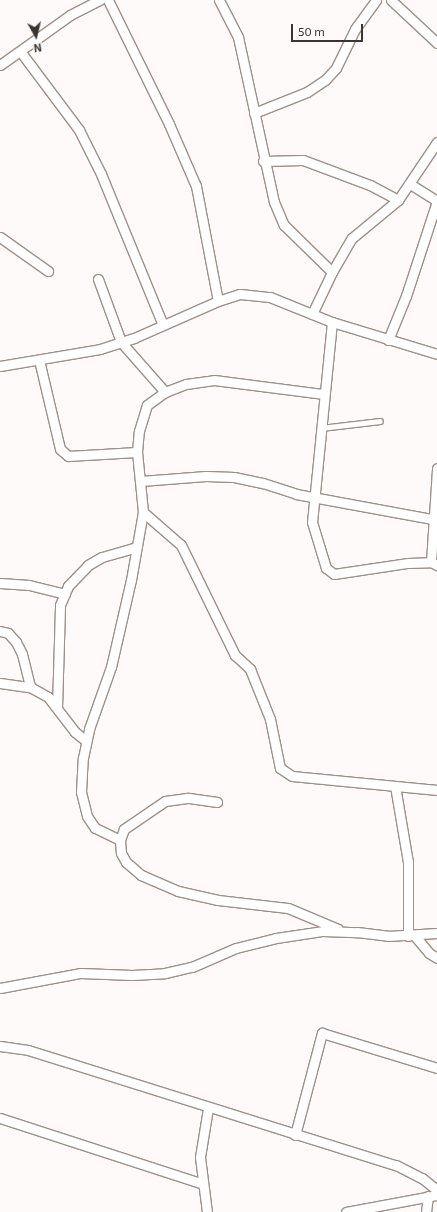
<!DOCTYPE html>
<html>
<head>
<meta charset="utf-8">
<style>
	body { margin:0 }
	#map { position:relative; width:437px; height:1212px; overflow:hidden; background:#fdfaf9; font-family:"Exo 2",sans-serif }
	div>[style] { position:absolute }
	.roads { filter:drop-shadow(1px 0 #9d918a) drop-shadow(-1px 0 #9d918a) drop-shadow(0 1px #9d918a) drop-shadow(0 -1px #9d918a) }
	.lane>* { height:4.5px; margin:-2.25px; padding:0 2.25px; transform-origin:2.25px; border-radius:2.25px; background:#fff }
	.street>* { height:9px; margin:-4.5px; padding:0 4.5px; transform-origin:4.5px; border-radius:4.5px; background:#fff }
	span { translate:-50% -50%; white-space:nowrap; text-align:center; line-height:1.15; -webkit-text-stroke:3px #fdfaf9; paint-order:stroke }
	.north { position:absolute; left:16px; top:16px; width:40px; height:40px; -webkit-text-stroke:3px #fdfaf9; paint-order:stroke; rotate:172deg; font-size:11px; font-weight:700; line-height:16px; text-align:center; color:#3a3432 }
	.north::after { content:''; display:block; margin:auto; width:14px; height:18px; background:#3a3432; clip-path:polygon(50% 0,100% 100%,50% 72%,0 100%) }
	.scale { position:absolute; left:291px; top:24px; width:72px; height:18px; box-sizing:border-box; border:2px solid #3a3432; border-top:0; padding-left:5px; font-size:12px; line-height:14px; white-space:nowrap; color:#3a3432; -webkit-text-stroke:3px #fdfaf9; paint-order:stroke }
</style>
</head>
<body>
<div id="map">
	<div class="roads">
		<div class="lane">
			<div style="left:321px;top:428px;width:59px;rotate:-6.8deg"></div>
		</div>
		<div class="street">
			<div style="left:108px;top:0;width:138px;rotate:63.8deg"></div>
			<div style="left:169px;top:124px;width:68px;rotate:66.5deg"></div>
			<div style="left:196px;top:186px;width:117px;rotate:79.2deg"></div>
			<div style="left:219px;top:0;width:42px;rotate:62.8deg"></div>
			<div style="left:238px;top:37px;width:169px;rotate:77.7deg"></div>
			<div style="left:274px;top:202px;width:25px;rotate:67deg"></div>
			<div style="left:284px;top:225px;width:67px;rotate:44.4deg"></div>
			<div style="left:391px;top:0;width:63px;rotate:43.1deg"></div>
			<div style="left:20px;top:51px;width:99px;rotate:53.2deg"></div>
			<div style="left:79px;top:130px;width:49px;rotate:63.4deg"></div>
			<div style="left:101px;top:174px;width:163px;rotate:67.7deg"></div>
			<div style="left:0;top:65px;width:86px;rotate:-35.5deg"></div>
			<div style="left:70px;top:15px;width:34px;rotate:-27deg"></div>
			<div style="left:254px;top:113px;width:57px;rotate:-21.6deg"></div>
			<div style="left:307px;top:92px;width:22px;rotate:-34deg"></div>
			<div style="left:325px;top:80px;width:16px;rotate:-47deg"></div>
			<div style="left:336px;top:68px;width:43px;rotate:-64deg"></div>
			<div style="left:355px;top:29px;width:36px;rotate:-54deg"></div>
			<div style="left:263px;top:161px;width:40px;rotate:-1.4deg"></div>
			<div style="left:303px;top:160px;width:72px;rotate:20.5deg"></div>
			<div style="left:370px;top:185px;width:32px;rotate:28deg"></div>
			<div style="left:410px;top:184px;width:32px;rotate:32deg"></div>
			<div style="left:0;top:237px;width:59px;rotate:35.3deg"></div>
			<div style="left:98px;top:279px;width:67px;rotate:69.9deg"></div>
			<div style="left:121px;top:342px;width:67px;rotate:48.7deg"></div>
			<div style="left:312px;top:314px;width:47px;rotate:-64.5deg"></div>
			<div style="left:332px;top:272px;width:39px;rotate:-60deg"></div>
			<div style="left:352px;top:238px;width:60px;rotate:-39.6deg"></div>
			<div style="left:398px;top:200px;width:70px;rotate:-56.1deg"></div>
			<div style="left:332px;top:322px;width:201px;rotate:95.7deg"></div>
			<div style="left:312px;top:522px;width:48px;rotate:73.1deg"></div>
			<div style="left:326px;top:568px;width:10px;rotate:37deg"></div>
			<div style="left:334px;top:574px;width:75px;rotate:-8.5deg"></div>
			<div style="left:408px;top:563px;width:23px;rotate:-2deg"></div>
			<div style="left:431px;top:562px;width:7px;rotate:27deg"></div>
			<div style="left:388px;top:340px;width:48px;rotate:-67.8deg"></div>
			<div style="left:406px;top:296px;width:100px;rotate:-71.9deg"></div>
			<div style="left:39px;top:360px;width:91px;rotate:76.7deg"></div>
			<div style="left:60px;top:449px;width:11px;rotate:41deg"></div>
			<div style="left:68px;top:456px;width:69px;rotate:-3.3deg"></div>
			<div style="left:0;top:366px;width:101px;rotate:-9.6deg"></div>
			<div style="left:100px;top:349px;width:36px;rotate:-18deg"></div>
			<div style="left:134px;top:338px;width:92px;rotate:-23.8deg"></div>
			<div style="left:218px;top:301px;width:23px;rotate:-18deg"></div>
			<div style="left:240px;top:294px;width:30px;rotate:6deg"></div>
			<div style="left:270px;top:297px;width:67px;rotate:22deg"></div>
			<div style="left:332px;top:322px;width:110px;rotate:16.9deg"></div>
			<div style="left:141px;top:481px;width:65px;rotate:-4.4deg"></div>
			<div style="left:206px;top:476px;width:28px;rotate:2deg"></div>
			<div style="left:234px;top:477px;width:30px;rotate:12deg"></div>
			<div style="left:263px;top:483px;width:35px;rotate:18deg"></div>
			<div style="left:296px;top:494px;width:143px;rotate:10.4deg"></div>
			<div style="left:143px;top:512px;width:50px;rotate:41deg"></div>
			<div style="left:181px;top:545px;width:123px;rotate:63.9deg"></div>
			<div style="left:235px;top:655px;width:21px;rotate:43deg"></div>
			<div style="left:250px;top:669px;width:54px;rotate:68.2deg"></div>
			<div style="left:270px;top:719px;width:50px;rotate:78.5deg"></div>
			<div style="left:280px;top:768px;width:14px;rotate:34deg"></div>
			<div style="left:292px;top:776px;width:146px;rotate:5.5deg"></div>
			<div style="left:431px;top:562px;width:94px;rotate:-86.3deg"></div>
			<div style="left:0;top:583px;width:29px;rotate:4deg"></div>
			<div style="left:29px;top:585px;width:37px;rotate:14deg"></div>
			<div style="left:0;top:631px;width:8px;rotate:14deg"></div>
			<div style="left:8px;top:633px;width:12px;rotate:48deg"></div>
			<div style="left:16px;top:642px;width:13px;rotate:63deg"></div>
			<div style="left:22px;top:654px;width:34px;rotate:76deg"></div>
			<div style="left:0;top:683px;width:30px;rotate:8deg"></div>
			<div style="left:30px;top:687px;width:21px;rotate:29deg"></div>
			<div style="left:48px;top:697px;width:44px;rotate:52.4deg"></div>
			<div style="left:75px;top:732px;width:14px;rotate:39deg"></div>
			<div style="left:57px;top:708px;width:103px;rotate:-88.3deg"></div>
			<div style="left:60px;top:605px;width:21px;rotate:-67deg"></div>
			<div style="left:68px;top:586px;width:29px;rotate:-46deg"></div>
			<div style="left:88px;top:565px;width:16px;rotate:-30deg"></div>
			<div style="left:102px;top:557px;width:36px;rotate:-16deg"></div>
			<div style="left:395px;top:786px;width:77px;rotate:80.3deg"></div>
			<div style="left:408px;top:862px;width:74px;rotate:90deg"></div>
			<div style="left:217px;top:802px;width:30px;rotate:-172deg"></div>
			<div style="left:187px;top:798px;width:22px;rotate:172deg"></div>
			<div style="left:165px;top:801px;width:50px;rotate:145.7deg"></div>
			<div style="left:124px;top:829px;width:12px;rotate:110deg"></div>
			<div style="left:120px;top:840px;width:13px;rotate:86deg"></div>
			<div style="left:121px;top:853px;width:10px;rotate:61deg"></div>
			<div style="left:126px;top:862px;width:20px;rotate:41deg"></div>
			<div style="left:141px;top:875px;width:40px;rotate:23.4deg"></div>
			<div style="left:178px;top:891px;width:41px;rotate:12.7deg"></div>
			<div style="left:218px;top:900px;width:70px;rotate:6.5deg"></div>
			<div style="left:288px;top:908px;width:54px;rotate:22.8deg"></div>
			<div style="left:120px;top:840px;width:28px;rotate:-154deg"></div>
			<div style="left:95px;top:828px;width:14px;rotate:-124deg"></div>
			<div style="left:87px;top:816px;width:25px;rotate:-104deg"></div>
			<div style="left:81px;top:792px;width:34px;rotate:-87deg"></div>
			<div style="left:83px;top:758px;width:30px;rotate:-78deg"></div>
			<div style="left:89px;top:729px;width:66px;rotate:-70.5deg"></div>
			<div style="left:111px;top:667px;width:89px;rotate:-77.1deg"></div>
			<div style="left:131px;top:580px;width:69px;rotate:-80deg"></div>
			<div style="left:143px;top:512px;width:60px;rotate:-95.7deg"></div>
			<div style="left:137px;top:452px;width:21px;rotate:-85deg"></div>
			<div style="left:139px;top:431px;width:27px;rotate:-73deg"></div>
			<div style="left:147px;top:405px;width:22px;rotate:-36deg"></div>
			<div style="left:165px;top:392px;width:22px;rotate:-21deg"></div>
			<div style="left:186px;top:384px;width:28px;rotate:-8deg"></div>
			<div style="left:214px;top:380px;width:111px;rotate:7.3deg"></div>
			<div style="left:414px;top:935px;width:23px;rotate:50deg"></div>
			<div style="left:429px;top:953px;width:9px;rotate:32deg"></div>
			<div style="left:0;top:988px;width:81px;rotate:-10.6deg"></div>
			<div style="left:80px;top:973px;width:52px;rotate:2.2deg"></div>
			<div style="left:132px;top:975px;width:33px;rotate:-3deg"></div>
			<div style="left:165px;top:973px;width:28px;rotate:-13deg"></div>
			<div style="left:192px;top:967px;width:48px;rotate:-23.4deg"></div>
			<div style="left:236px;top:948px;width:41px;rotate:-14deg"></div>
			<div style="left:276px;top:938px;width:48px;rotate:-8.5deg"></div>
			<div style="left:323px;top:931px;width:34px;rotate:2deg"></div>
			<div style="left:357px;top:932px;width:31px;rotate:7deg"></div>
			<div style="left:388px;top:936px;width:49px;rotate:-3.5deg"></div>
			<div style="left:0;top:1046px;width:28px;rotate:8deg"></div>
			<div style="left:28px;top:1050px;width:386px;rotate:17.4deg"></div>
			<div style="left:396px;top:1165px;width:29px;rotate:27deg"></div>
			<div style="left:422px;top:1178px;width:19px;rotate:39deg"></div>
			<div style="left:0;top:1118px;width:213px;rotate:18deg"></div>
			<div style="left:295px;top:1135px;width:106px;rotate:-75.2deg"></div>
			<div style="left:322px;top:1033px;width:120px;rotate:16.9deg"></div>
			<div style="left:207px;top:1212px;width:55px;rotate:-97.3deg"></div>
			<div style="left:200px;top:1157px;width:50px;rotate:-80.7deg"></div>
			<div style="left:346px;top:1212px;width:93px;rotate:-10.6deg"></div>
			<div style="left:426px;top:1212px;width:16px;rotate:-83deg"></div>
		</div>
	</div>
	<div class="north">N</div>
	<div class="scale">50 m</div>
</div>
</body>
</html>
